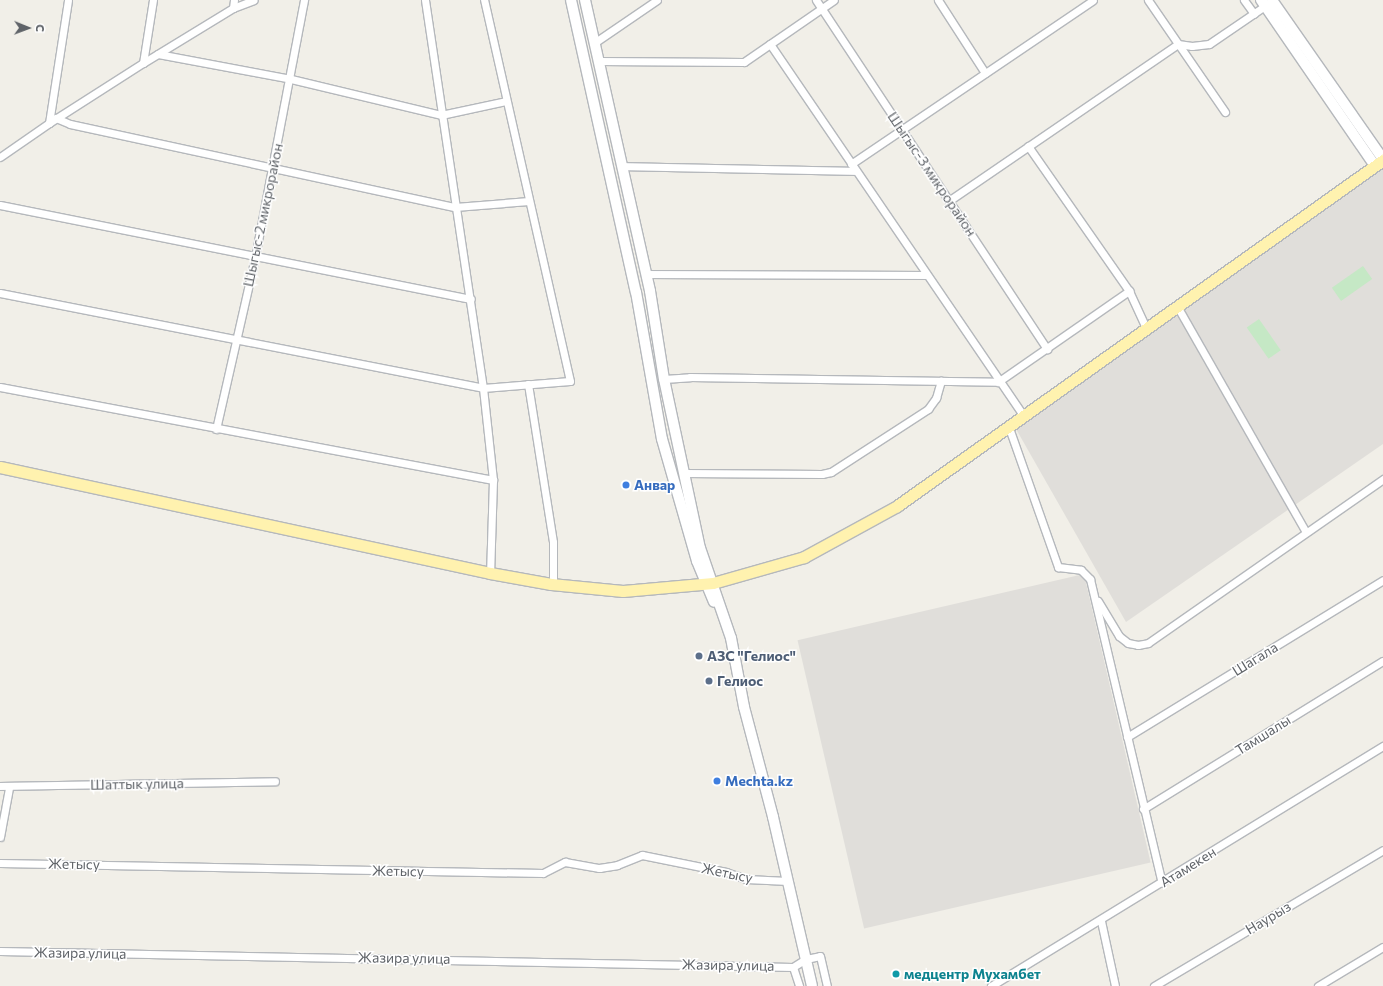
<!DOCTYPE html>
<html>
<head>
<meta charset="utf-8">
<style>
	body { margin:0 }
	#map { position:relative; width:1383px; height:986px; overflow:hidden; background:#f1efe8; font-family:Commissioner,sans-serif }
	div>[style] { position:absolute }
	.industrial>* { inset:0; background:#e0deda; transform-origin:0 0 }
	.green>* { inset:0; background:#c5e8c5; transform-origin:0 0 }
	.roads { filter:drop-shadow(1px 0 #b5b8bc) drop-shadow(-1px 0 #b5b8bc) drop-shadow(0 1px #b5b8bc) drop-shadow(0 -1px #b5b8bc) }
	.minor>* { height:7px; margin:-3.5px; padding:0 3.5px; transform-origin:3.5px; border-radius:3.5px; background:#fff }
	.secondary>* { height:10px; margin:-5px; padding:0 5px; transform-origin:5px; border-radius:5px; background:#fff }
	.primary>* { height:11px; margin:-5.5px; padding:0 5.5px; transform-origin:5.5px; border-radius:5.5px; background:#fff2af }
	.dots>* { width:11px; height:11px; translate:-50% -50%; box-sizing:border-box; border:2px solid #fff; border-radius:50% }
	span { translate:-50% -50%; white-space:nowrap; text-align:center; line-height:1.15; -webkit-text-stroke:3px #fff; paint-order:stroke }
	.street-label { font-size:14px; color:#5f6368 }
	.shop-label { font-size:14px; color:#366cbe; font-weight:700 }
	.left { translate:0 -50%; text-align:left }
	.service-label { font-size:14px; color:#4e5e75; font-weight:700 }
	.culture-label { font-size:14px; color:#0d838f; font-weight:700 }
	.north { position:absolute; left:8px; top:8px; width:40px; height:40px; -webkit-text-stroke:3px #fff; paint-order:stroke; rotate:91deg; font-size:11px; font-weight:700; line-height:16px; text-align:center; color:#5f6368 }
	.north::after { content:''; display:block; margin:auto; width:14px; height:18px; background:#5f6368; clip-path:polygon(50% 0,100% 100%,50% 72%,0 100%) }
</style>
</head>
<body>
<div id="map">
	<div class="industrial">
		<div style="clip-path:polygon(1383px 163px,1383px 444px,1126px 622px,1012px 422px)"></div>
		<div style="left:1084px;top:574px;width:296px;height:294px;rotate:77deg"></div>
	</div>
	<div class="green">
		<div style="left:1363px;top:266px;width:16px;height:38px;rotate:55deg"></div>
		<div style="left:1259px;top:319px;width:38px;height:15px;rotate:55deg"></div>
	</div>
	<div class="roads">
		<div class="minor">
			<div style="left:425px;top:0;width:392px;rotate:81.5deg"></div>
			<div style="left:483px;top:388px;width:93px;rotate:83.8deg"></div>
			<div style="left:493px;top:480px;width:93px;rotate:91.8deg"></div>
			<div style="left:816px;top:0;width:419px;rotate:56.5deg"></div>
			<div style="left:938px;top:0;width:87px;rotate:57.2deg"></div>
			<div style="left:1148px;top:0;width:136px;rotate:55.5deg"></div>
			<div style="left:1244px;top:0;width:17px;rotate:54deg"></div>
			<div style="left:233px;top:8px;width:8px;rotate:-83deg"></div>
			<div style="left:594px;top:43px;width:76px;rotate:-34.3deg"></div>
			<div style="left:770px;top:44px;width:449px;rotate:55.7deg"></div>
			<div style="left:158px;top:54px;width:135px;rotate:10.6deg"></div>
			<div style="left:291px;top:79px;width:154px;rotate:13.5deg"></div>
			<div style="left:441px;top:115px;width:66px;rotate:-12.2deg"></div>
			<div style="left:598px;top:61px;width:146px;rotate:0.4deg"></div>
			<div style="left:744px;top:62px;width:109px;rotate:-34.6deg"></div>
			<div style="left:143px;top:63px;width:64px;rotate:-81deg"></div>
			<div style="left:56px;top:118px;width:15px;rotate:23deg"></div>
			<div style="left:70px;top:124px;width:394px;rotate:12.2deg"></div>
			<div style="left:455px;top:207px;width:74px;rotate:-4.6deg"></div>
			<div style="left:49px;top:123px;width:124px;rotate:-81.2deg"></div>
			<div style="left:1028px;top:146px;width:177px;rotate:55.1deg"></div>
			<div style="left:1129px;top:291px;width:41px;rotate:65.3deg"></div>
			<div style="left:0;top:157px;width:60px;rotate:-34.8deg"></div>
			<div style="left:49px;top:123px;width:112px;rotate:-32.6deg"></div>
			<div style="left:143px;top:63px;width:105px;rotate:-31.4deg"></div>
			<div style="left:233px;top:8px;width:22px;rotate:-21deg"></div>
			<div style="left:851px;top:164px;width:292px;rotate:-34.1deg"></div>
			<div style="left:621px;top:166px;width:235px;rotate:1.2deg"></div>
			<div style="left:950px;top:200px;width:276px;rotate:-34.4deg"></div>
			<div style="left:1178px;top:44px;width:14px;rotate:8deg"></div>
			<div style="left:1192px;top:46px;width:17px;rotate:-7deg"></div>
			<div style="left:1209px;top:44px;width:73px;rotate:-34.3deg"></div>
			<div style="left:0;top:205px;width:480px;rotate:11.3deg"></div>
			<div style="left:646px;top:274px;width:280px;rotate:0.2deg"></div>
			<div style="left:0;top:293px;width:492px;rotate:11.1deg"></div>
			<div style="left:483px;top:388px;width:87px;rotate:-4.6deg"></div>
			<div style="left:570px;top:381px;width:391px;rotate:-102.7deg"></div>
			<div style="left:1177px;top:306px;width:260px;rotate:60.3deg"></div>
			<div style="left:664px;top:379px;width:26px;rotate:-4deg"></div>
			<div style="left:690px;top:377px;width:308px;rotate:0.9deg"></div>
			<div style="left:998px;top:382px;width:160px;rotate:-34.8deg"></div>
			<div style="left:528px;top:384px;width:160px;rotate:81deg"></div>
			<div style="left:553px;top:542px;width:42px;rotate:90deg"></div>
			<div style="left:0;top:387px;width:502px;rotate:10.68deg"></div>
			<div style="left:1008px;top:425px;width:151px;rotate:70.6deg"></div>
			<div style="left:1058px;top:567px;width:23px;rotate:7deg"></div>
			<div style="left:1081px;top:570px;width:13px;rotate:45deg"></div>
			<div style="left:1090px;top:579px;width:312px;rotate:76.7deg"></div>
			<div style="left:216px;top:429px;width:176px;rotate:-77.2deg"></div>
			<div style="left:255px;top:257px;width:262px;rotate:-79.2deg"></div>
			<div style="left:684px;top:473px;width:138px;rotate:0.4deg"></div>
			<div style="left:822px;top:474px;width:9px;rotate:-13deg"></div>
			<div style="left:831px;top:472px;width:116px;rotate:-33deg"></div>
			<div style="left:928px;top:409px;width:14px;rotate:-54deg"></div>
			<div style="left:936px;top:398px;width:18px;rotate:-74deg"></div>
			<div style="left:1098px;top:601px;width:41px;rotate:59deg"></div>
			<div style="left:1119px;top:636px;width:11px;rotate:38deg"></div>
			<div style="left:1128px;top:643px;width:10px;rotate:11deg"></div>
			<div style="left:1138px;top:645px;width:10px;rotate:-11deg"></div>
			<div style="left:1148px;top:643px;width:287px;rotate:-34.9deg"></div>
			<div style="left:1127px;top:737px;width:300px;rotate:-31.5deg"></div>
			<div style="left:0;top:786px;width:275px;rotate:-1deg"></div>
			<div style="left:1143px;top:809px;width:282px;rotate:-31.7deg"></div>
			<div style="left:0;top:837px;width:50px;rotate:-79.6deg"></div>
			<div style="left:0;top:863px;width:543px;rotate:1.06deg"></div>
			<div style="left:543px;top:873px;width:25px;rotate:-27deg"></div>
			<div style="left:565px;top:862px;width:35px;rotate:10deg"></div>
			<div style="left:599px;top:868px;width:18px;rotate:-9deg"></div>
			<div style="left:617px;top:865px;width:27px;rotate:-22deg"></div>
			<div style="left:642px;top:855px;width:86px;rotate:11.4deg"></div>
			<div style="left:726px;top:872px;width:21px;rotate:19deg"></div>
			<div style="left:746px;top:879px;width:42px;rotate:2.7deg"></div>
			<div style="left:1101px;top:921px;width:66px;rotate:77.8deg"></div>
			<div style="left:0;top:951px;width:793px;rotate:1.16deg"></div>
			<div style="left:793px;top:967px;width:15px;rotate:-32deg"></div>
			<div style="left:806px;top:959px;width:14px;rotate:-12deg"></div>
			<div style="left:820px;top:956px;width:31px;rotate:77deg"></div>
			<div style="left:793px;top:967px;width:20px;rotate:72deg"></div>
			<div style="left:991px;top:986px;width:460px;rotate:-31.5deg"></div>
			<div style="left:1154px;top:986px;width:266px;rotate:-30.7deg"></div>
			<div style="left:1318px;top:986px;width:76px;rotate:-31deg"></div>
		</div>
		<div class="secondary">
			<div style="left:571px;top:0;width:299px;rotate:77.5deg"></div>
			<div style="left:636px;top:292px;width:149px;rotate:80deg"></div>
			<div style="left:662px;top:439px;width:127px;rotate:74deg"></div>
			<div style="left:697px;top:561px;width:44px;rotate:67.5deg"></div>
			<div style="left:585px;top:0;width:298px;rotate:77.4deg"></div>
			<div style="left:650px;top:291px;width:89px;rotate:81deg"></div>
			<div style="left:664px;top:379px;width:173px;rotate:78deg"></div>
			<div style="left:700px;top:548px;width:95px;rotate:71deg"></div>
			<div style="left:731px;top:638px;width:70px;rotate:79.3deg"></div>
			<div style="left:744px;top:707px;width:114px;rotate:75.2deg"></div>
			<div style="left:773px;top:817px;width:173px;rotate:77deg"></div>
			<div style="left:1261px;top:0;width:201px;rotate:55.5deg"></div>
			<div style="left:1272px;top:0;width:194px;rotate:55.1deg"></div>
		</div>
		<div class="primary">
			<div style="left:0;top:467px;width:501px;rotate:12.21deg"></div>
			<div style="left:490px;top:573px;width:62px;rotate:10.2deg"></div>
			<div style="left:551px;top:584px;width:72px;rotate:5.6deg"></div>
			<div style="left:623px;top:591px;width:90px;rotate:-5.1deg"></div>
			<div style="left:713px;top:583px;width:95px;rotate:-15.9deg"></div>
			<div style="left:804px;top:557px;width:106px;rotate:-28.7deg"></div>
			<div style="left:897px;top:506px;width:597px;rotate:-35.45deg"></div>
		</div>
	</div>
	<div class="dots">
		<div style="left:626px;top:485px;background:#3f7fe0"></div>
		<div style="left:699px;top:656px;background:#5c6f8a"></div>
		<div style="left:709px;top:681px;background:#5c6f8a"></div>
		<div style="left:717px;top:781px;background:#3f7fe0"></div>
		<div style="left:896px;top:974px;background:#0f9aa8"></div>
	</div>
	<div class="street-label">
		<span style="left:932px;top:174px;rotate:56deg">Шыгыс-3 микрорайон</span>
		<span style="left:263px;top:215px;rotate:-78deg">Шыгыс-2 микрорайон</span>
		<span style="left:1255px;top:659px;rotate:-32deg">Шагала</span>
		<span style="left:1263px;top:735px;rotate:-32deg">Тамшалы</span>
		<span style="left:137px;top:784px;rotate:-1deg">Шаттык улица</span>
		<span style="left:74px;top:864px;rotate:1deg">Жетысу</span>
		<span style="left:1188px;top:867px;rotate:-32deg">Атамекен</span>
		<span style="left:398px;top:871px;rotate:1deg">Жетысу</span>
		<span style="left:727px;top:873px;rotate:12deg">Жетысу</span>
		<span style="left:1268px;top:918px;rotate:-31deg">Наурыз</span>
		<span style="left:80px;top:953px;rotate:1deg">Жазира улица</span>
		<span style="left:404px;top:958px;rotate:1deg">Жазира улица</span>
		<span style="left:728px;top:965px;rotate:1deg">Жазира улица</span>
	</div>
	<div class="shop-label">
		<span class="left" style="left:634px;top:485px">Анвар</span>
		<span class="left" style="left:725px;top:781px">Mechta.kz</span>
	</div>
	<div class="service-label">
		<span class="left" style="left:707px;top:656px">АЗС "Гелиос"</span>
		<span class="left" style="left:717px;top:681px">Гелиос</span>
	</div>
	<div class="culture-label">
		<span class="left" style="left:904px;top:974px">медцентр Мухамбет</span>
	</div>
	<div class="north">С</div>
</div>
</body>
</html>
